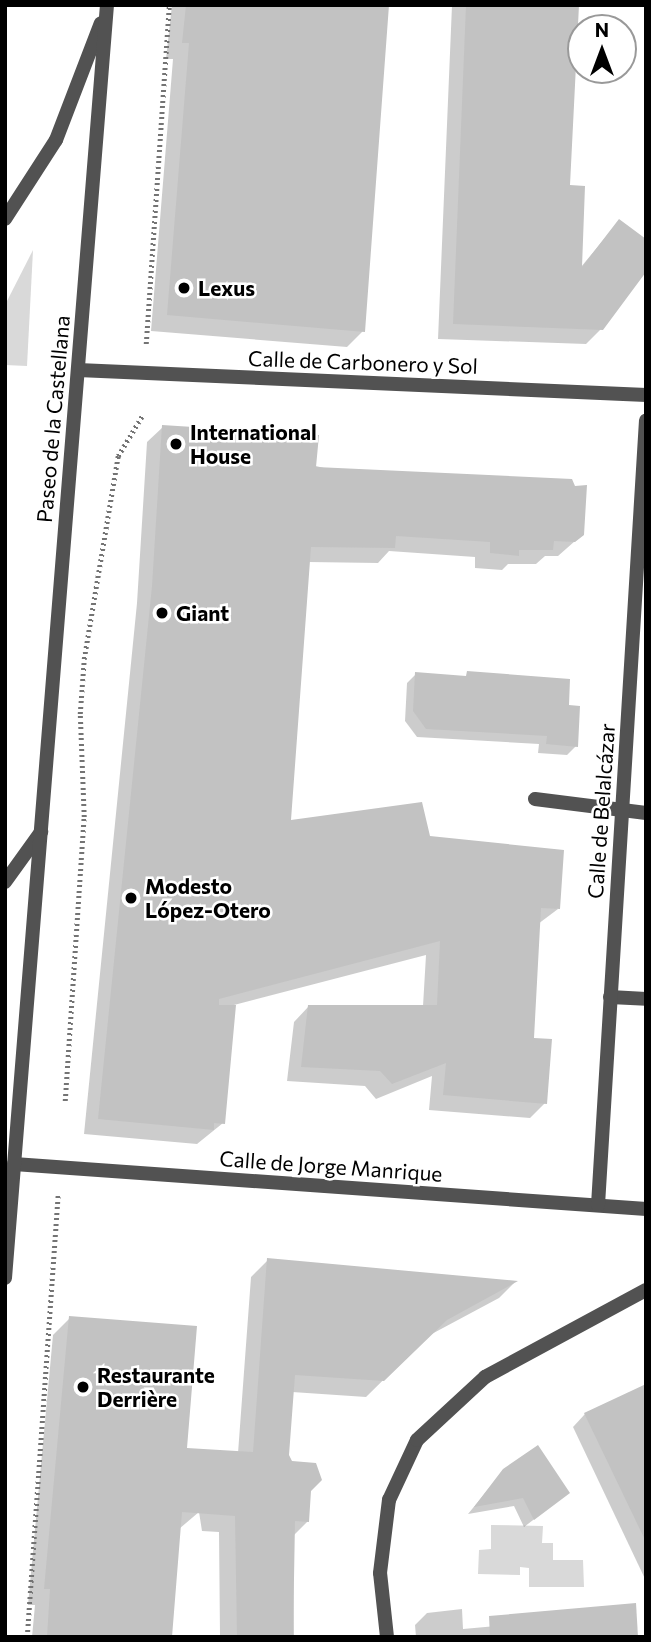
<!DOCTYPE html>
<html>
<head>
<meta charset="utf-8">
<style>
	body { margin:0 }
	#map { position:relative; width:651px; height:1642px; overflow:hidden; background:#fff; font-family:Commissioner,sans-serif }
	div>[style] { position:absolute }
	.green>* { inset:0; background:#d9d9d9 }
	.shadow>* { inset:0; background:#0003 }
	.building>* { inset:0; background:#c2c2c2 }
	.path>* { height:4.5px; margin-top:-2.25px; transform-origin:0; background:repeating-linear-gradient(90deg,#747474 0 2px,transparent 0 5.5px) }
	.lane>* { height:14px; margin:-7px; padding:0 7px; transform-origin:7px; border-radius:7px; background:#525252 }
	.street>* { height:14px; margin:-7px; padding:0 7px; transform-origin:7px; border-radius:7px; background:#525252 }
	.dots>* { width:19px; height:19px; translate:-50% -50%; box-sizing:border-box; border:4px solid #fff; border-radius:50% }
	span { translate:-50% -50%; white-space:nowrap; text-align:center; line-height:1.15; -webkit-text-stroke:5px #fff; paint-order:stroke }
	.poi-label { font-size:21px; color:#000; font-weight:700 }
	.left { translate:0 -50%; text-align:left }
	.street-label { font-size:21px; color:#000 }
	.frame { position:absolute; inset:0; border:7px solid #000; pointer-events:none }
	.north { position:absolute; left:567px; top:14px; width:70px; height:70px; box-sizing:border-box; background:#fff; border:2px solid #999; border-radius:50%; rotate:0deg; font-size:19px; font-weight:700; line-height:28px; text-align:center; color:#000 }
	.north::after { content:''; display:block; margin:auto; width:24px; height:32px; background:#000; clip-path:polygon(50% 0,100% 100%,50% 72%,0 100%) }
</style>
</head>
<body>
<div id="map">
	<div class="green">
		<div style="clip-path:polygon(33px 250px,27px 366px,5px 365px,5px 305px)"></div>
		<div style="clip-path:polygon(491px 1525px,543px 1526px,542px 1543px,553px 1543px,553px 1560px,583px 1560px,584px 1587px,529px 1587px,529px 1568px,520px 1567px,520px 1575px,478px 1574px,479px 1550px,491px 1549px)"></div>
	</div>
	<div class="shadow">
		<div style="clip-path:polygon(172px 5px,387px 5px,363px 331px,347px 347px,151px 331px,173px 59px,166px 59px)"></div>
		<div style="clip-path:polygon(452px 5px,577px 5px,569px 187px,581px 267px,619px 221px,601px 329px,586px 344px,438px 339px)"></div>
		<div style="clip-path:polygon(163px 427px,583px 534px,558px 556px,545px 556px,536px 564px,508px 564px,502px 570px,475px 568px,475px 557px,389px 551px,378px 563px,308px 562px,289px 822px,429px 838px,558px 909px,538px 924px,532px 1039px,545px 1103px,530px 1118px,429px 1110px,432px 1076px,376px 1099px,365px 1086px,287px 1081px,294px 1022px,309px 1006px,423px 1006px,426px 955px,234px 1005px,223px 1123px,197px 1144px,84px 1134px,137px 603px,147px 442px)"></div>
		<div style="clip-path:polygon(416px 674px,567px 707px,576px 746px,567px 755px,538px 753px,539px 744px,417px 737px,405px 721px,407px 683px)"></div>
		<div style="clip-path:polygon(268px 1260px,514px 1283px,499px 1298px,428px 1336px,366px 1397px,292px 1392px,287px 1455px,310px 1491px,308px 1521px,293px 1536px,294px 1637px,220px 1637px,219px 1532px,202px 1531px,199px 1512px,179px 1529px,170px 1637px,32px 1637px,35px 1605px,28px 1605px,53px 1335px,70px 1318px,185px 1450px,238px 1453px,251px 1277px)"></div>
		<div style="clip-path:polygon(646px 1386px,646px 1581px,573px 1427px,585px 1414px)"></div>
		<div style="clip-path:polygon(504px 1470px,558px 1501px,524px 1527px,514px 1506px,468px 1514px)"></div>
		<div style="clip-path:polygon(462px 1609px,463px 1629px,517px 1624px,637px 1637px,416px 1637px,415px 1625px,427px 1613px)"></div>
	</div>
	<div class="building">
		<div style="clip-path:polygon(186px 5px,389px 5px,365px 332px,167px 315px,189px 43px,182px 43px)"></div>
		<div style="clip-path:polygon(466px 5px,579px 5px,570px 185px,585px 186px,582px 267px,619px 219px,646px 239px,646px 272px,603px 330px,453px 324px)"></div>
		<div style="clip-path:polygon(162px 425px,319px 435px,316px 467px,572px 479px,575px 486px,587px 485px,584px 535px,575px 542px,554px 541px,553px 550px,519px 550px,519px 556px,490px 553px,490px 542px,396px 536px,395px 548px,311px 547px,291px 820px,422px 802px,430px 836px,564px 850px,560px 909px,541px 908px,534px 1038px,552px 1039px,547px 1104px,443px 1095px,446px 1063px,392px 1084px,380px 1071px,301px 1067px,308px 1005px,437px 1005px,440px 941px,219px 999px,219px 1005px,236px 1005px,225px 1124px,214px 1123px,214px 1130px,98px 1119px,152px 586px)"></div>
		<div style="clip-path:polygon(467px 671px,570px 679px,569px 705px,580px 706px,578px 747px,546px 744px,547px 736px,426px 729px,413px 711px,415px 672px,466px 676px)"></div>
		<div style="clip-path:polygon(267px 1258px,518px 1281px,447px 1320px,384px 1381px,295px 1375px,289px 1455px,292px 1461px,316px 1463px,322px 1480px,311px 1491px,309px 1522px,295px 1521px,293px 1637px,237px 1637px,235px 1516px,182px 1512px,172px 1637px,47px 1637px,50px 1589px,44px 1589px,69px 1316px,197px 1326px,187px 1448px,253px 1452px)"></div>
		<div style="clip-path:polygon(646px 1384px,646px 1542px,584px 1413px)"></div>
		<div style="clip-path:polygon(538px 1445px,570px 1493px,534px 1520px,523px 1498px,474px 1507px,503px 1469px)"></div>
		<div style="clip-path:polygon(636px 1603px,638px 1637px,490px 1637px,489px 1616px)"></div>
	</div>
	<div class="path">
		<div style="left:146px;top:344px;width:340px;rotate:-86.1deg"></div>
		<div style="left:65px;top:1101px;width:285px;rotate:-86.2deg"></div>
		<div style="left:84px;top:817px;width:103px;rotate:-92.2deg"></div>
		<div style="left:80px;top:714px;width:55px;rotate:-85.8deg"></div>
		<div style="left:84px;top:659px;width:206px;rotate:-80.5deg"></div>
		<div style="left:118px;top:456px;width:47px;rotate:-59deg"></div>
		<div style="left:27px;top:1637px;width:445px;rotate:-86deg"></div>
	</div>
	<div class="lane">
		<div style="left:5px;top:882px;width:62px;rotate:-54.2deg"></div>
	</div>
	<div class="street">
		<div style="left:5px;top:219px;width:94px;rotate:-57.2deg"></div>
		<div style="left:56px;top:140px;width:125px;rotate:-69deg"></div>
		<div style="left:78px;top:370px;width:569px;rotate:2.52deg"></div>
		<div style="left:535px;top:799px;width:112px;rotate:7.2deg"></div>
		<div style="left:610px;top:997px;width:36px;rotate:3deg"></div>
		<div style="left:14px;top:1164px;width:634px;rotate:4.07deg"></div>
		<div style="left:598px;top:1205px;width:786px;rotate:-86.5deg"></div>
		<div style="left:5px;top:1278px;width:1277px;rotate:-85.42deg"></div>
		<div style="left:387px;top:1637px;width:64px;rotate:-96.2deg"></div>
		<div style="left:380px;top:1573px;width:74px;rotate:-83deg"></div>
		<div style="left:389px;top:1500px;width:66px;rotate:-65deg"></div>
		<div style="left:417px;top:1440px;width:93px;rotate:-42.8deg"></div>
		<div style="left:485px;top:1377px;width:183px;rotate:-28.4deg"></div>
	</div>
	<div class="dots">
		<div style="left:184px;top:288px;background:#000"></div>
		<div style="left:176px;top:444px;background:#000"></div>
		<div style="left:162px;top:613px;background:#000"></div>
		<div style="left:131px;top:898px;background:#000"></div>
		<div style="left:83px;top:1387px;background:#000"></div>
	</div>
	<div class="poi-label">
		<span class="left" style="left:198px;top:288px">Lexus</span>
		<span class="left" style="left:190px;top:444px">International<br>House</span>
		<span class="left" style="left:176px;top:613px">Giant</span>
		<span class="left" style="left:145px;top:898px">Modesto<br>López-Otero</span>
		<span class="left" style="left:97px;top:1387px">Restaurante<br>Derrière</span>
	</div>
	<div class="street-label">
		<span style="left:363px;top:362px;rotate:2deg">Calle de Carbonero y Sol</span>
		<span style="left:53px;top:419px;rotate:-85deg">Paseo de la Castellana</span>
		<span style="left:601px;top:811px;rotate:-86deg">Calle de Belalcázar</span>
		<span style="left:331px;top:1166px;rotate:4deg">Calle de Jorge Manrique</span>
	</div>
	<div class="frame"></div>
	<div class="north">N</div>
</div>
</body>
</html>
